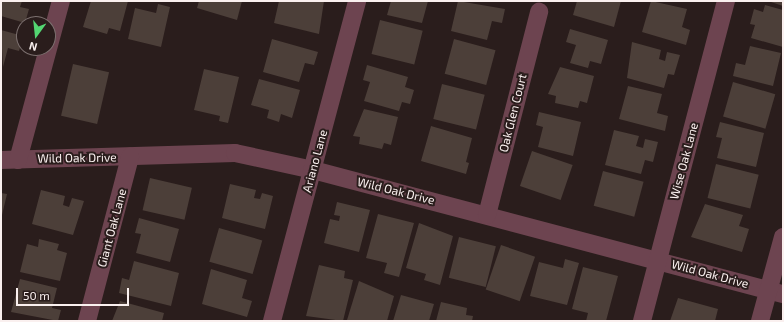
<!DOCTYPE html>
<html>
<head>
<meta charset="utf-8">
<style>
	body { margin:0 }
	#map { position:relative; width:784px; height:322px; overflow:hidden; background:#2a1d1c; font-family:"Exo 2",sans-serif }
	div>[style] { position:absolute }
	.building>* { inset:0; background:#4c3f39; transform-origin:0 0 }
	.minor>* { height:18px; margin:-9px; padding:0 9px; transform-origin:9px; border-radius:9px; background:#6d4450 }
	span { translate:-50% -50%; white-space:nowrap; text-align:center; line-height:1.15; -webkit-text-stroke:4px #2a1d1c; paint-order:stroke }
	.street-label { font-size:12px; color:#faf0ef }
	.frame { position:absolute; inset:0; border:2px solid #faf0ef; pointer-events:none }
	.north { position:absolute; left:16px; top:16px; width:40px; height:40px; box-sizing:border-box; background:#2a1d1c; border:1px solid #7d7170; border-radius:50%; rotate:195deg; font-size:11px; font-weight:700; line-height:16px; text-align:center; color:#faf0ef }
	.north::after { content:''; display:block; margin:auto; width:14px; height:18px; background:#53d672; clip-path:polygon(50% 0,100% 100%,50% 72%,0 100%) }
	.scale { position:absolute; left:16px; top:288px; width:113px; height:18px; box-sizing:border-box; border:2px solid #faf0ef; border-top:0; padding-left:5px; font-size:12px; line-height:14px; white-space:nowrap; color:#faf0ef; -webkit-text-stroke:3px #2a1d1c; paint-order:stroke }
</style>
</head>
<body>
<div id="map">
	<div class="building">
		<div style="clip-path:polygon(1px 1px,22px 1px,20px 7px,29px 9px,25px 23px,1px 16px)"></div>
		<div style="clip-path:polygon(91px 1px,128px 1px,120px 31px,109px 28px,107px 34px,83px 27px)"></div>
		<div style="clip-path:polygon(199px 1px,242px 1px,237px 20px,197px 8px)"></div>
		<div style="clip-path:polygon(279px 1px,324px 1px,319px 34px,274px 23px)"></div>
		<div style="clip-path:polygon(391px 1px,428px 1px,422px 23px,387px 15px)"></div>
		<div style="clip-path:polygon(458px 1px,505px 9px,502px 23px,492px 21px,487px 40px,451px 31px)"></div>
		<div style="clip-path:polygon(577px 1px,621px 1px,614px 27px,573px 15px)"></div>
		<div style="clip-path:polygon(651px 1px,687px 9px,682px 27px,690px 30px,686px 45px,642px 32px)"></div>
		<div style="clip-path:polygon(768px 1px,783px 1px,783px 6px)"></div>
		<div style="clip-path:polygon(158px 4px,170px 7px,161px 47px,128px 39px,135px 8px,156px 13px)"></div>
		<div style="clip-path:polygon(765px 5px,783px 10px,783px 47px,751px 38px,755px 25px,750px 24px,754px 9px,763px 12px)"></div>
		<div style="left:380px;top:20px;width:44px;height:35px;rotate:14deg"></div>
		<div style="clip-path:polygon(570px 29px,608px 40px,601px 64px,590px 61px,588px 68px,570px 63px,576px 45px,566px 42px)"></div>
		<div style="clip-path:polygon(1px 30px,23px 36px,19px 51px,8px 48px,3px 67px)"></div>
		<div style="clip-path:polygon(272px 39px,318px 52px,314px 65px,305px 63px,299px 82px,263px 72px)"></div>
		<div style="left:454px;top:39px;width:43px;height:36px;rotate:15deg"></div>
		<div style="clip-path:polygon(632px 42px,661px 50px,659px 59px,665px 61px,667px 52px,680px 55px,674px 75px,668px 74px,664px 88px,627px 78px)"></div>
		<div style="clip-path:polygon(750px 46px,781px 53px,773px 86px,733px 76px,736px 63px,745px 65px)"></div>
		<div style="left:73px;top:64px;width:37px;height:53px;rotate:13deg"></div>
		<div style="clip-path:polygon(367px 65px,408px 77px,405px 87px,414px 90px,410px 104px,402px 102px,399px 111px,364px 101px,370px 82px,363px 80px)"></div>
		<div style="clip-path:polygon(560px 67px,594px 76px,587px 103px,580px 101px,578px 108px,555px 103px,556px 96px,548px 94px)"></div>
		<div style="clip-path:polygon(204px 69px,239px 77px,228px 123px,219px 121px,220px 116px,194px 110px)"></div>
		<div style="clip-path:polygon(259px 79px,300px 90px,292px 118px,281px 114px,279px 122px,267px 118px,269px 110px,251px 105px)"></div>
		<div style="left:733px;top:82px;width:44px;height:36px;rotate:16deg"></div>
		<div style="left:442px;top:84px;width:44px;height:36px;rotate:14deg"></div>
		<div style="clip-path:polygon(628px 86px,662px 94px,657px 113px,668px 116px,665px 131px,619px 119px)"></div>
		<div style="clip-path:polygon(364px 109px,398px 117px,391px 145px,384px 143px,382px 149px,359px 144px,360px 137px,353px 136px)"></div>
		<div style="clip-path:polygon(539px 112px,581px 122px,573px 156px,538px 147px,543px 127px,536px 125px)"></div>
		<div style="clip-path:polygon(720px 122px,764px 133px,756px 167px,717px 158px,722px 138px,716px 137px)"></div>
		<div style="clip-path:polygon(431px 126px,472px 138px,466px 162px,469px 163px,466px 174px,421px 161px)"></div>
		<div style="clip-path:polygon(614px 130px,639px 136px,636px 146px,643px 148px,645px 139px,658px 142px,653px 162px,645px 160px,641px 174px,605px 165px)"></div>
		<div style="left:532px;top:151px;width:43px;height:37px;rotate:19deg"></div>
		<div style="left:716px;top:164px;width:44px;height:35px;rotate:14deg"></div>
		<div style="left:603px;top:171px;width:42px;height:36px;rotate:15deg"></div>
		<div style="left:150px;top:178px;width:43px;height:33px;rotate:13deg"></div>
		<div style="clip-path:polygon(230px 184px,256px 190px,254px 198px,260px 199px,262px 193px,273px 196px,265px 229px,222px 218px)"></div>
		<div style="clip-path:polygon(41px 190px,65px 196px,63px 205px,69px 207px,72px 198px,84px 201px,73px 235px,32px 224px)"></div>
		<div style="clip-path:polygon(1px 193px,7px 194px,2px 215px,1px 215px)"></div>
		<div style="clip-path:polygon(337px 202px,370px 210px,359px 252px,324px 243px,330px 219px,339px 221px,340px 216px,334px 215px)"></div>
		<div style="clip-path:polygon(705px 204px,743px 215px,739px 226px,749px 229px,742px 252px,691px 237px)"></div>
		<div style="clip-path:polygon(378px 214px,414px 223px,399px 277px,384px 273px,387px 263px,366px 258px)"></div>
		<div style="clip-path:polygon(139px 218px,179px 229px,170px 262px,136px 253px,141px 234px,135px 233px)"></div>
		<div style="clip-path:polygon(419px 223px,453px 236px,440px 285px,424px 280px,426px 274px,406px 268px)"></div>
		<div style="left:219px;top:228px;width:45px;height:35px;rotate:16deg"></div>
		<div style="left:459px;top:237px;width:38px;height:42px;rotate:14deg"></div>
		<div style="clip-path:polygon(39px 239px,59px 244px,57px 250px,67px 253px,60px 281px,20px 272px,27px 244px,38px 247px)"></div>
		<div style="left:501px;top:245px;width:36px;height:47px;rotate:19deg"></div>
		<div style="clip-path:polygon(565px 259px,579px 263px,567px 305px,530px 296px,539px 262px,563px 268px)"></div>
		<div style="clip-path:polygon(134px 261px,179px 273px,171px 306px,119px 293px,122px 278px,129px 280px)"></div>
		<div style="clip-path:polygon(319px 265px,345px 271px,344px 278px,353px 280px,343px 321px,306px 316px)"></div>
		<div style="clip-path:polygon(583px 267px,618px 276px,606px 321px,586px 321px,588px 313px,572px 309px)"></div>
		<div style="clip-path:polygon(211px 269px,247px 280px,242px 298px,252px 301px,247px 317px,202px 304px)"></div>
		<div style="clip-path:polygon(20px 279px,57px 288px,52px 308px,61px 310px,58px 321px,11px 312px)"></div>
		<div style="clip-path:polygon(359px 281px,394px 296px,387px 321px,347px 320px)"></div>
		<div style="clip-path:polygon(401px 295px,434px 304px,429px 321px,393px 321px)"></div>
		<div style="clip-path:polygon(678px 298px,718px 309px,715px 321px,670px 321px)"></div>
		<div style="clip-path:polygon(120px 301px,164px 313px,162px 321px,112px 321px)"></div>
		<div style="clip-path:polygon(441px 302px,467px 308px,466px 315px,473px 316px,472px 321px,436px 321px)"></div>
	</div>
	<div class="minor">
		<div style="left:1px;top:160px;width:234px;rotate:-1.7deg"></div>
		<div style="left:235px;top:153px;width:80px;rotate:12.3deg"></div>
		<div style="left:313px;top:170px;width:486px;rotate:14.8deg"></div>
		<div style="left:18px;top:160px;width:165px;rotate:-74.9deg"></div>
		<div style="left:487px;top:215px;width:210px;rotate:-75.6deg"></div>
		<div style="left:87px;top:321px;width:170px;rotate:-75.3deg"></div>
		<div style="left:272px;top:321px;width:331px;rotate:-75.1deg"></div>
		<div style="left:642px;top:321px;width:331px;rotate:-75.3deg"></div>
		<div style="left:760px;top:321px;width:87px;rotate:-74.7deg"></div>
	</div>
	<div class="street-label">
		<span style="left:513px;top:113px;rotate:-76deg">Oak Glen Court</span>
		<span style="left:77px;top:158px;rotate:-1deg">Wild Oak Drive</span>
		<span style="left:315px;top:161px;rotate:-75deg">Ariano Lane</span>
		<span style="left:684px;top:161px;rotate:-75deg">Wise Oak Lane</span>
		<span style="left:396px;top:191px;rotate:14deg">Wild Oak Drive</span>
		<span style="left:112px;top:228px;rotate:-75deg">Giant Oak Lane</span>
		<span style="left:710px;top:274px;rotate:15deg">Wild Oak Drive</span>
	</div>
	<div class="frame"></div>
	<div class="north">N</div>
	<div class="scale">50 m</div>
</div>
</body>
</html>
